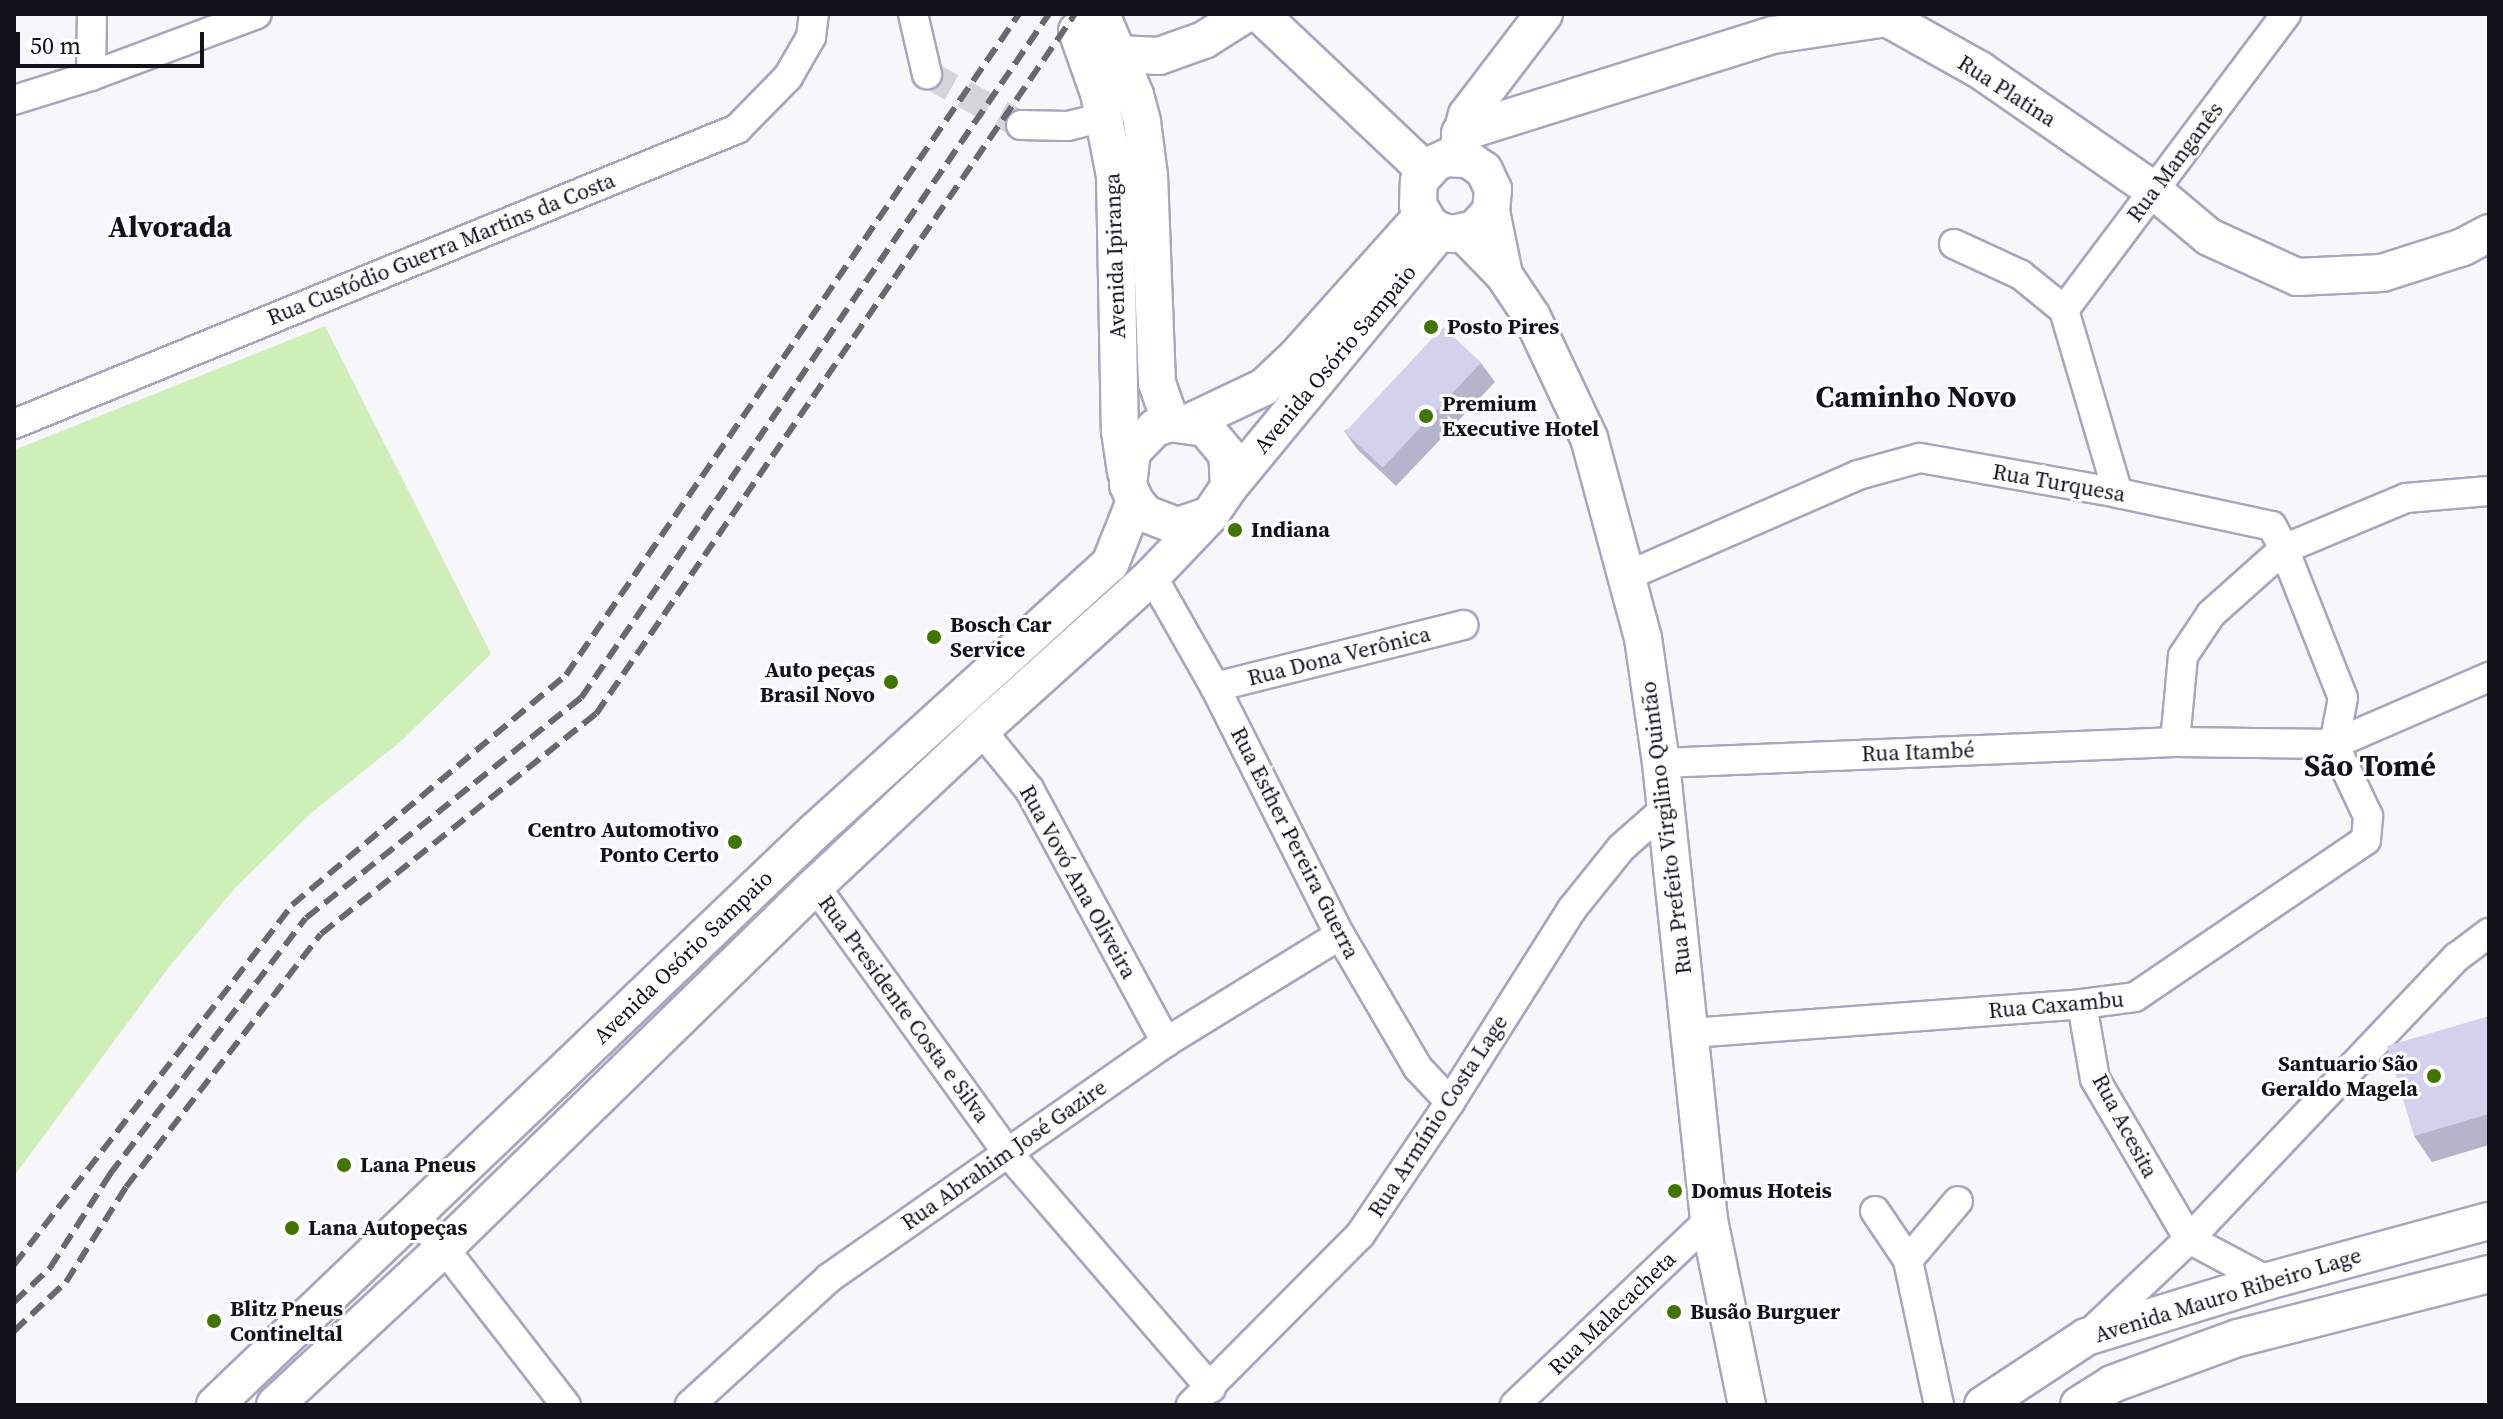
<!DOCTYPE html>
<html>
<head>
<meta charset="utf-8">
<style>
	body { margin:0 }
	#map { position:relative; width:2503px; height:1419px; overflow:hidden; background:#f6f6fb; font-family:"Source Serif 4",serif }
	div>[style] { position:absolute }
	.green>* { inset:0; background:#cef0b8 }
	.minor-tunnel>* { height:28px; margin-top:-14px; transform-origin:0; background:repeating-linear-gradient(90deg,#d4d4d9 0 28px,transparent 0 42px) }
	.roads { filter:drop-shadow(2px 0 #a8a5bf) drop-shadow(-2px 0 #a8a5bf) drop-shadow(0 2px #a8a5bf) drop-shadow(0 -2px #a8a5bf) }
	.minor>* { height:28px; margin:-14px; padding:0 14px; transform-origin:14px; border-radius:14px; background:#fff }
	.tertiary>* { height:36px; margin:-18px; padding:0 18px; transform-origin:18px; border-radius:18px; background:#fff }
	.rail>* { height:6px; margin-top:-3px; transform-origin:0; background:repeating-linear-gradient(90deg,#68686f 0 16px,transparent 0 24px) }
	.wall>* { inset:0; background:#b5b4cb }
	.building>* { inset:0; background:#d3d1ec; transform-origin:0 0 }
	.dots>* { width:22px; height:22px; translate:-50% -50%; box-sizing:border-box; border:4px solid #fff; border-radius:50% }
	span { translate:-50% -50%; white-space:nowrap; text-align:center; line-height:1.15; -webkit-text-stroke:6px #fff; paint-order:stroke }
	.street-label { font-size:22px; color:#13121b }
	.poi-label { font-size:22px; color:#13121b; font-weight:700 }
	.left { translate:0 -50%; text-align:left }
	.right { translate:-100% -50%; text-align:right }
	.district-label { font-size:30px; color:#13121b; font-weight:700 }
	.frame { position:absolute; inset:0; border:16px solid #13121b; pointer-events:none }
	.scale { position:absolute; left:16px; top:32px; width:188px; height:36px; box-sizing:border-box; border:4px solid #13121b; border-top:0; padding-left:10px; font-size:24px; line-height:28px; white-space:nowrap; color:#13121b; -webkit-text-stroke:6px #fff; paint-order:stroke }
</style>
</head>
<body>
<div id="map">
	<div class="green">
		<div style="clip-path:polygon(325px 326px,491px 654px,400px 742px,311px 813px,235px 888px,169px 967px,14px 1176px,14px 450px)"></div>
	</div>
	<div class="minor-tunnel">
		<div style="left:927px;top:74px;width:107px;rotate:28.5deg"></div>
	</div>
	<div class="roads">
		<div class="minor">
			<div style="left:913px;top:14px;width:62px;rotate:76.9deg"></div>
			<div style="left:91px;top:76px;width:62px;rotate:-89.1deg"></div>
			<div style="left:14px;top:100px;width:81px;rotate:-17.3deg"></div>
			<div style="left:91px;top:76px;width:177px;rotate:-20.5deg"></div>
			<div style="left:1021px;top:125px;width:47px;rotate:1.2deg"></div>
			<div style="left:1068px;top:126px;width:36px;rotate:-14deg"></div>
			<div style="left:1954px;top:244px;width:74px;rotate:24.8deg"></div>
			<div style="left:2021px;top:275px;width:55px;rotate:39.1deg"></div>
			<div style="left:2064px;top:310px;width:191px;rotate:73.6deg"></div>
			<div style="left:2064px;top:310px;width:370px;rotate:-53.1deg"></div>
			<div style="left:14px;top:424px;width:781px;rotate:-22.2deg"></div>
			<div style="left:737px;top:129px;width:73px;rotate:-45.6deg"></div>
			<div style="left:788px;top:77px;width:46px;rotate:-60.1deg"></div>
			<div style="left:811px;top:37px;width:23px;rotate:-83deg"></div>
			<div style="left:1152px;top:576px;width:128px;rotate:60.4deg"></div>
			<div style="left:1215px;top:687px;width:278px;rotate:63.3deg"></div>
			<div style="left:1340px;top:935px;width:154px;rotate:59.6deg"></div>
			<div style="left:1418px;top:1068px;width:47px;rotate:46.7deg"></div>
			<div style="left:1627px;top:576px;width:252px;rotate:-23.6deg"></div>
			<div style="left:1858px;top:475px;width:64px;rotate:-15.3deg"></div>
			<div style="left:1920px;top:458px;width:201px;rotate:10deg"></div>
			<div style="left:2118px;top:493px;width:157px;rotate:12.1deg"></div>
			<div style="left:2272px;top:526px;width:26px;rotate:62deg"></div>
			<div style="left:2284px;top:549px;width:160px;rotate:68.4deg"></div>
			<div style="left:2343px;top:698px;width:47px;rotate:101.1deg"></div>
			<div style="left:1215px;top:687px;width:256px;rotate:-14deg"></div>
			<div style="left:981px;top:730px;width:76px;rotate:50.9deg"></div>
			<div style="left:1029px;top:789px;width:288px;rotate:61.6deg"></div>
			<div style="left:2175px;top:742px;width:86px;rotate:-84.7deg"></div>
			<div style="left:2183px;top:656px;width:50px;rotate:-56.3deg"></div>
			<div style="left:2211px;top:614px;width:98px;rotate:-41.7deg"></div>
			<div style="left:2284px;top:549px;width:132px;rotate:-22.7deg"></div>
			<div style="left:2406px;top:498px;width:83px;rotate:-4.8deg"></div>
			<div style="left:1661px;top:763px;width:514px;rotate:-2.34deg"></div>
			<div style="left:2175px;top:742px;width:159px;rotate:0.7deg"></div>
			<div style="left:2334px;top:744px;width:169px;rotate:-23.4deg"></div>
			<div style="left:815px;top:886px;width:328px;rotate:54.2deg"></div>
			<div style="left:1007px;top:1152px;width:312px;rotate:49.2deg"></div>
			<div style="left:2082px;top:1004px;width:76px;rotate:80.2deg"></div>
			<div style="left:2095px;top:1079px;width:186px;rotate:59.6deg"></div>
			<div style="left:1691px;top:1033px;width:392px;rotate:-4.2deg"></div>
			<div style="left:2082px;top:1004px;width:53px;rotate:-7.5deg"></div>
			<div style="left:2135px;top:997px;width:279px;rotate:-34.2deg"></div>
			<div style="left:2366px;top:840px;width:24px;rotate:-85deg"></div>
			<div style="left:2368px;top:816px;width:80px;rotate:-115.3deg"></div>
			<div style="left:1875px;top:1211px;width:59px;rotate:56deg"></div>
			<div style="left:413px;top:1215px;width:45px;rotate:46.8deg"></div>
			<div style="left:444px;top:1248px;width:199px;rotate:52.2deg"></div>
			<div style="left:2189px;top:1239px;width:89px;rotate:28deg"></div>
			<div style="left:2089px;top:1334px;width:138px;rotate:-43.5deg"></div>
			<div style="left:2189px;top:1239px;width:389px;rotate:-46.5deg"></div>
			<div style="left:2457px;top:957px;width:40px;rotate:-37deg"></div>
			<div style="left:690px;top:1405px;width:188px;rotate:-42.4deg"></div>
			<div style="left:829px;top:1278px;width:411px;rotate:-35deg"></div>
			<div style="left:1166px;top:1042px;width:204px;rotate:-31.6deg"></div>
			<div style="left:1191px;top:1405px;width:240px;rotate:-45.2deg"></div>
			<div style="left:1360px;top:1235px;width:161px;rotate:-55.9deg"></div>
			<div style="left:1450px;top:1102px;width:228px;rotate:-57.7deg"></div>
			<div style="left:1572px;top:909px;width:78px;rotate:-51.2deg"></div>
			<div style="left:1621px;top:848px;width:57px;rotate:-41.5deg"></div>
			<div style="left:1515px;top:1405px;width:268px;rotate:-43.6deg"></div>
			<div style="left:1939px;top:1405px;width:148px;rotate:-102.1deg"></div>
			<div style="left:1908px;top:1260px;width:77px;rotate:-49.7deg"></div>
		</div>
		<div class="tertiary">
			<div style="left:1101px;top:14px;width:88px;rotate:67.2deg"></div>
			<div style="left:1135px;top:95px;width:28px;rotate:75deg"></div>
			<div style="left:1142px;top:122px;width:53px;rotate:82.5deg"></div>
			<div style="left:1149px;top:175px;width:208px;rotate:87.8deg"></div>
			<div style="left:1157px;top:383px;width:42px;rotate:70.7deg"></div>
			<div style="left:1260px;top:14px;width:228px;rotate:43.4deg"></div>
			<div style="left:1077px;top:31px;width:66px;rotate:70.5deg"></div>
			<div style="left:1099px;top:93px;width:85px;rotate:79.1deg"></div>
			<div style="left:1115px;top:176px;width:255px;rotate:88.9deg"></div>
			<div style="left:1120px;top:431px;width:41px;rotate:81.7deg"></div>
			<div style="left:1118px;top:54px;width:41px;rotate:2.8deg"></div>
			<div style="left:1159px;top:56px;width:48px;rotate:-19.6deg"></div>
			<div style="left:1204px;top:40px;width:49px;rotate:-32.4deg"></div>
			<div style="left:1460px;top:133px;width:328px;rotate:-17.4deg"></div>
			<div style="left:1773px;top:35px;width:115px;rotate:-8.5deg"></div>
			<div style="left:1887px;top:18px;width:107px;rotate:29.2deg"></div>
			<div style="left:1980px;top:70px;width:211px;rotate:34.7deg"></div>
			<div style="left:2153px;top:190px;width:73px;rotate:40deg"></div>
			<div style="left:2209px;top:237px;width:97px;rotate:24.4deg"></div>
			<div style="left:2297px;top:277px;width:85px;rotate:-2.7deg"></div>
			<div style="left:2382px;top:273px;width:85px;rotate:-17.8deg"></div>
			<div style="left:2463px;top:247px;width:30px;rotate:-28deg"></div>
			<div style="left:1459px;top:144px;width:30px;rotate:-75deg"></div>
			<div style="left:1467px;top:115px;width:127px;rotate:-52.7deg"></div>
			<div style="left:1491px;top:211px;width:24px;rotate:132deg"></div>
			<div style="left:1475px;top:229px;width:24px;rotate:168deg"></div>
			<div style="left:1452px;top:234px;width:12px;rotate:-166deg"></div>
			<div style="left:1440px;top:231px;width:12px;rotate:-149deg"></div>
			<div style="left:1430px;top:225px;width:23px;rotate:-121deg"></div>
			<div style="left:1418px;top:205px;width:24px;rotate:-88deg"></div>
			<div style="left:1419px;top:181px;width:24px;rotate:-48deg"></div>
			<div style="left:1435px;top:163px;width:12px;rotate:-24deg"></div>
			<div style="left:1446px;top:158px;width:22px;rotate:3deg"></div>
			<div style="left:1468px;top:159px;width:19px;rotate:35deg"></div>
			<div style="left:1484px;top:170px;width:21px;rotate:65deg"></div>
			<div style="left:1493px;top:189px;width:22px;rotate:95deg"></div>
			<div style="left:1491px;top:211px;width:65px;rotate:78.5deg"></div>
			<div style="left:1464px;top:234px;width:57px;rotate:45.7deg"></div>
			<div style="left:1504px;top:275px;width:50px;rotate:56.3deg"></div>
			<div style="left:1532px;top:317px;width:134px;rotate:64.8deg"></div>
			<div style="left:1589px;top:438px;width:207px;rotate:74.9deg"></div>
			<div style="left:1643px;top:638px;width:126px;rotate:81.8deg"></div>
			<div style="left:1661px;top:763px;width:460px;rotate:84deg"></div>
			<div style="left:1709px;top:1220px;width:189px;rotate:78.4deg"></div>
			<div style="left:1188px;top:423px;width:84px;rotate:-25.3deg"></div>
			<div style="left:1264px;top:387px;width:44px;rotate:-43.2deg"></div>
			<div style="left:1296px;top:357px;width:189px;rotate:-48.2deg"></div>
			<div style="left:1229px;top:487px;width:332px;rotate:-50.5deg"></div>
			<div style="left:215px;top:1405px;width:829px;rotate:-43.73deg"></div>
			<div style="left:814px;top:832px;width:399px;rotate:-42.2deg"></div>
			<div style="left:1110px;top:564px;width:68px;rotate:-68.4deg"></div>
			<div style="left:275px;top:1405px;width:231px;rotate:-42.9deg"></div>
			<div style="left:444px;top:1248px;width:518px;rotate:-44.3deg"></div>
			<div style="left:815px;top:886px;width:228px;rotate:-43.2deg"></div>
			<div style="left:981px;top:730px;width:230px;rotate:-42deg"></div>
			<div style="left:1152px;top:576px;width:84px;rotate:-46.4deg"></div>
			<div style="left:1210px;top:515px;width:34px;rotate:-56deg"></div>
			<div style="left:1229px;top:487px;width:33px;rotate:-93deg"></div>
			<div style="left:1227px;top:454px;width:34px;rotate:-130deg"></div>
			<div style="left:1205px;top:428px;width:34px;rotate:-172deg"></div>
			<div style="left:1171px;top:423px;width:17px;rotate:163deg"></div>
			<div style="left:1155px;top:428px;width:33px;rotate:134deg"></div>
			<div style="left:1132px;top:452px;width:33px;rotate:97deg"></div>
			<div style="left:1128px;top:485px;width:17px;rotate:66deg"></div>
			<div style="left:1135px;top:501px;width:17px;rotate:50deg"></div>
			<div style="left:1146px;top:514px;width:34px;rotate:21deg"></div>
			<div style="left:1178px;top:526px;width:34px;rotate:-19deg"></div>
			<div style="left:1983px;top:1405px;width:123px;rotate:-33.4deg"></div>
			<div style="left:2086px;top:1337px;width:190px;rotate:-17.1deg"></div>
			<div style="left:2268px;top:1281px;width:229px;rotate:-15.2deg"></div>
			<div style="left:2079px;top:1405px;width:39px;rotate:-32deg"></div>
			<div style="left:2112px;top:1384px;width:134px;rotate:-20.1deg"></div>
			<div style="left:2238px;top:1338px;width:259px;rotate:-14.3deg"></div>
		</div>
	</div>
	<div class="rail">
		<div style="left:14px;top:1265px;width:455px;rotate:-52.3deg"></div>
		<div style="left:292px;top:905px;width:358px;rotate:-40deg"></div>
		<div style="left:566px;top:675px;width:801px;rotate:-55.58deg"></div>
		<div style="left:14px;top:1302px;width:50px;rotate:-43.4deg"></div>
		<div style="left:50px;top:1268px;width:112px;rotate:-57.4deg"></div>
		<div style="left:110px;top:1174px;width:322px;rotate:-52.6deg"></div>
		<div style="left:306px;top:918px;width:352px;rotate:-38.7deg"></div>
		<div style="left:581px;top:698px;width:829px;rotate:-55.62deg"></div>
		<div style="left:14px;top:1331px;width:71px;rotate:-43.3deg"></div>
		<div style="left:66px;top:1282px;width:112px;rotate:-57.7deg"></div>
		<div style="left:126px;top:1187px;width:319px;rotate:-52.4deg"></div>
		<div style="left:321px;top:934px;width:352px;rotate:-38.7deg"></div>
		<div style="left:596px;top:714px;width:848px;rotate:-55.62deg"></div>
	</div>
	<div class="wall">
		<div style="clip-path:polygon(1481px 363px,1495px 382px,1396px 486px,1358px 450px,1344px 431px)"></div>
		<div style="clip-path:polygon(2489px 1016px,2489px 1145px,2432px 1162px,2414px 1136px)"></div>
	</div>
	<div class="building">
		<div style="left:1443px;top:327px;width:52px;height:144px;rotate:43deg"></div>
		<div style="clip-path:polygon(2489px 1016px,2489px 1114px,2414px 1136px,2387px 1046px)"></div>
	</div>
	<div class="dots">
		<div style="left:1431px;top:327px;background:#417500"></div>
		<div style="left:1426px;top:416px;background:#417500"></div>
		<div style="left:1235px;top:530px;background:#417500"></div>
		<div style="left:934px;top:637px;background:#417500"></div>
		<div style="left:891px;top:682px;background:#417500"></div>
		<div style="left:735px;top:842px;background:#417500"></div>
		<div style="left:2434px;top:1076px;background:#417500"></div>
		<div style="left:344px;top:1165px;background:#417500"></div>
		<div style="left:1675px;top:1191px;background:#417500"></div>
		<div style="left:292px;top:1228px;background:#417500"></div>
		<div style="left:1674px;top:1312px;background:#417500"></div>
		<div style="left:214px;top:1321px;background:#417500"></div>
	</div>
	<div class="street-label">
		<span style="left:2007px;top:91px;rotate:33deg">Rua Platina</span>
		<span style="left:2175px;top:162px;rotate:-53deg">Rua Manganês</span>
		<span style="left:441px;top:249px;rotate:-22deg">Rua Custódio Guerra Martins da Costa</span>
		<span style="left:1115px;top:256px;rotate:-92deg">Avenida Ipiranga</span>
		<span style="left:1335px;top:359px;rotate:-50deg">Avenida Osório Sampaio</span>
		<span style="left:2059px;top:483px;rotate:10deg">Rua Turquesa</span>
		<span style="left:1339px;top:656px;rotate:-14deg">Rua Dona Verônica</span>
		<span style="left:1918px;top:752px;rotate:-2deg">Rua Itambé</span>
		<span style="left:1666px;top:828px;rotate:-97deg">Rua Prefeito Virgilino Quintão</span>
		<span style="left:1295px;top:843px;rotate:63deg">Rua Esther Pereira Guerra</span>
		<span style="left:1078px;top:882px;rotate:61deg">Rua Vovó Ana Oliveira</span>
		<span style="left:683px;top:957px;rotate:-44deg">Avenida Osório Sampaio</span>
		<span style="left:2056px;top:1005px;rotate:-5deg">Rua Caxambu</span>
		<span style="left:904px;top:1009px;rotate:54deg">Rua Presidente Costa e Silva</span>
		<span style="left:1438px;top:1116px;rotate:-57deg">Rua Armínio Costa Lage</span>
		<span style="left:2125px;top:1126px;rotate:62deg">Rua Acesita</span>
		<span style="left:1004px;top:1155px;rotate:-35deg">Rua Abrahim José Gazire</span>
		<span style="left:2228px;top:1295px;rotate:-17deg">Avenida Mauro Ribeiro Lage</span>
		<span style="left:1612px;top:1313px;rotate:-44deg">Rua Malacacheta</span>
	</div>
	<div class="poi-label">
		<span class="left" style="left:1447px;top:327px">Posto Pires</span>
		<span class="left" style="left:1442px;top:416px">Premium<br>Executive Hotel</span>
		<span class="left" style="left:1251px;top:530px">Indiana</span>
		<span class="left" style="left:950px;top:637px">Bosch Car<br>Service</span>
		<span class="right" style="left:875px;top:682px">Auto peças<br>Brasil Novo</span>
		<span class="right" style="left:719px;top:842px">Centro Automotivo<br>Ponto Certo</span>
		<span class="right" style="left:2418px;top:1076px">Santuario São<br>Geraldo Magela</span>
		<span class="left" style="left:360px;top:1165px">Lana Pneus</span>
		<span class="left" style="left:1691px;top:1191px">Domus Hoteis</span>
		<span class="left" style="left:308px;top:1228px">Lana Autopeças</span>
		<span class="left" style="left:230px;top:1321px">Blitz Pneus<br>Contineltal</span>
		<span class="left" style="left:1690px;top:1312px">Busão Burguer</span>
	</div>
	<div class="district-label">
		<span style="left:170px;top:227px">Alvorada</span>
		<span style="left:1916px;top:397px">Caminho Novo</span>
		<span style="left:2370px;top:766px">São Tomé</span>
	</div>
	<div class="frame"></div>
	<div class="scale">50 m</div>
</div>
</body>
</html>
